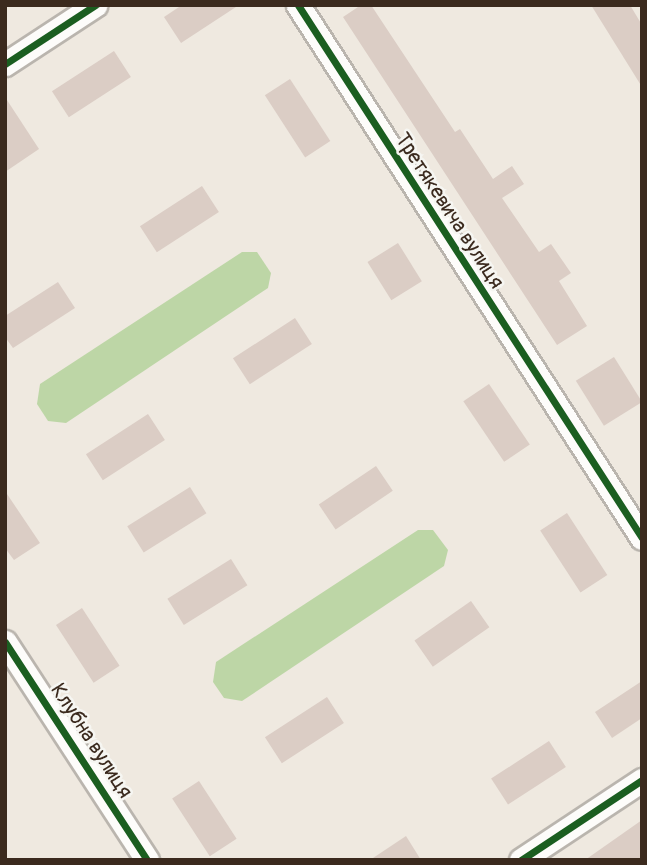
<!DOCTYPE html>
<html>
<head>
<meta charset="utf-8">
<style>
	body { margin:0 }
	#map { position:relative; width:647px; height:865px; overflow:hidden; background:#efe9e0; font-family:Pangolin,sans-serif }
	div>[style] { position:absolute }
	.green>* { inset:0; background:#bdd6a6 }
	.building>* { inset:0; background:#dbcdc5; transform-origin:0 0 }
	.roads { filter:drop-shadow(2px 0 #bab5ae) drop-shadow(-2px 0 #bab5ae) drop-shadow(0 2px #bab5ae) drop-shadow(0 -2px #bab5ae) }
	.street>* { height:23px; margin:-11.5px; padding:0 11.5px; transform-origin:11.5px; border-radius:11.5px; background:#fdfcfa }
	.cycleway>* { height:7px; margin:-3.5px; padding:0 3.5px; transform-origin:3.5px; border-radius:3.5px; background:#1b5e20 }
	span { translate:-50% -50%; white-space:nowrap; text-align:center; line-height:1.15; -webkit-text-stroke:5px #f6f6f2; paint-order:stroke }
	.street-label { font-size:21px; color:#3b2a1e }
	.frame { position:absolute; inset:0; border:7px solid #3b2a1e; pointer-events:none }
</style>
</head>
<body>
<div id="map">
	<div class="green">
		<div style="clip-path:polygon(242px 252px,257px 252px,271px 273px,268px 288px,66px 423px,48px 421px,37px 404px,40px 384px)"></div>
		<div style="clip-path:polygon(418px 530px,433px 530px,448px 550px,444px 566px,242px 701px,224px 698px,213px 682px,216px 662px)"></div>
	</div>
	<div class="building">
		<div style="clip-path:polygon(182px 5px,239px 5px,181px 43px,164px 17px)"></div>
		<div style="clip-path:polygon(361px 5px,371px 5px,455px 132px,460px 129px,493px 179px,512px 166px,524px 184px,502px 198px,539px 252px,551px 244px,571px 273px,559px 281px,587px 326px,557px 345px,343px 17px)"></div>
		<div style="clip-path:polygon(591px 5px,630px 5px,642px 25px,642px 87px)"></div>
		<div style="left:114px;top:51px;width:31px;height:74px;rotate:57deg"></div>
		<div style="left:290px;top:79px;width:74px;height:30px;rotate:57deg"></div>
		<div style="clip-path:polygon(5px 97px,39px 149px,5px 172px)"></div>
		<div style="left:202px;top:186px;width:31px;height:74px;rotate:57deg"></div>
		<div style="left:398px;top:243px;width:45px;height:36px;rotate:58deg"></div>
		<div style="clip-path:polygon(58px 282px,75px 308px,13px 348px,5px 337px,5px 316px)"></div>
		<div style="left:295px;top:318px;width:31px;height:74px;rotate:57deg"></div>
		<div style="left:614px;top:357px;width:53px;height:45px;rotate:58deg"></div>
		<div style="left:489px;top:384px;width:73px;height:31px;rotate:56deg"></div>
		<div style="left:148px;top:414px;width:31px;height:74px;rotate:57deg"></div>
		<div style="left:376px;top:466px;width:30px;height:69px;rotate:56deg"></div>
		<div style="left:190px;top:487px;width:31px;height:74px;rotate:58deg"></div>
		<div style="clip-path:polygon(5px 491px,40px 543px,14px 560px,5px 548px)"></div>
		<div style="left:567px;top:513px;width:74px;height:32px;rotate:57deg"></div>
		<div style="left:231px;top:559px;width:31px;height:75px;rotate:58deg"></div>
		<div style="left:471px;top:601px;width:32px;height:69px;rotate:55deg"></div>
		<div style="left:82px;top:608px;width:69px;height:31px;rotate:57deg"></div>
		<div style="clip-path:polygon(642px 681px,642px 718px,612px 738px,595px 712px)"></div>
		<div style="left:327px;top:697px;width:31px;height:74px;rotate:57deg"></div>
		<div style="left:549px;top:741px;width:31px;height:69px;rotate:57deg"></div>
		<div style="left:199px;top:781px;width:69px;height:32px;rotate:57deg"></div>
		<div style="clip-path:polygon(642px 820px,642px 860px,585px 860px)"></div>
		<div style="clip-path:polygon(406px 836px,421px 860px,370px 860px)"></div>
	</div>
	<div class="roads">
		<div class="street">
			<div style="left:298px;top:5px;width:634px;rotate:57.16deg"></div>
			<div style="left:5px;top:64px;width:108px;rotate:-33.2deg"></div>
			<div style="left:5px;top:642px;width:260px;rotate:56.9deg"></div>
			<div style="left:521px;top:860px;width:145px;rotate:-33.5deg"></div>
		</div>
	</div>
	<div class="cycleway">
		<div style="left:298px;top:5px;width:634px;rotate:57.16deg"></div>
		<div style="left:5px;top:64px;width:108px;rotate:-33.2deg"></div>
		<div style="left:5px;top:642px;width:260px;rotate:56.9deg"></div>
		<div style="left:521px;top:860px;width:145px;rotate:-33.5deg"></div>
	</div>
	<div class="street-label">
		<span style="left:449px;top:211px;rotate:57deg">Третякевича вулиця</span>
		<span style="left:91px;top:741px;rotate:57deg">Клубна вулиця</span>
	</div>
	<div class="frame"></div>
</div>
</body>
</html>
